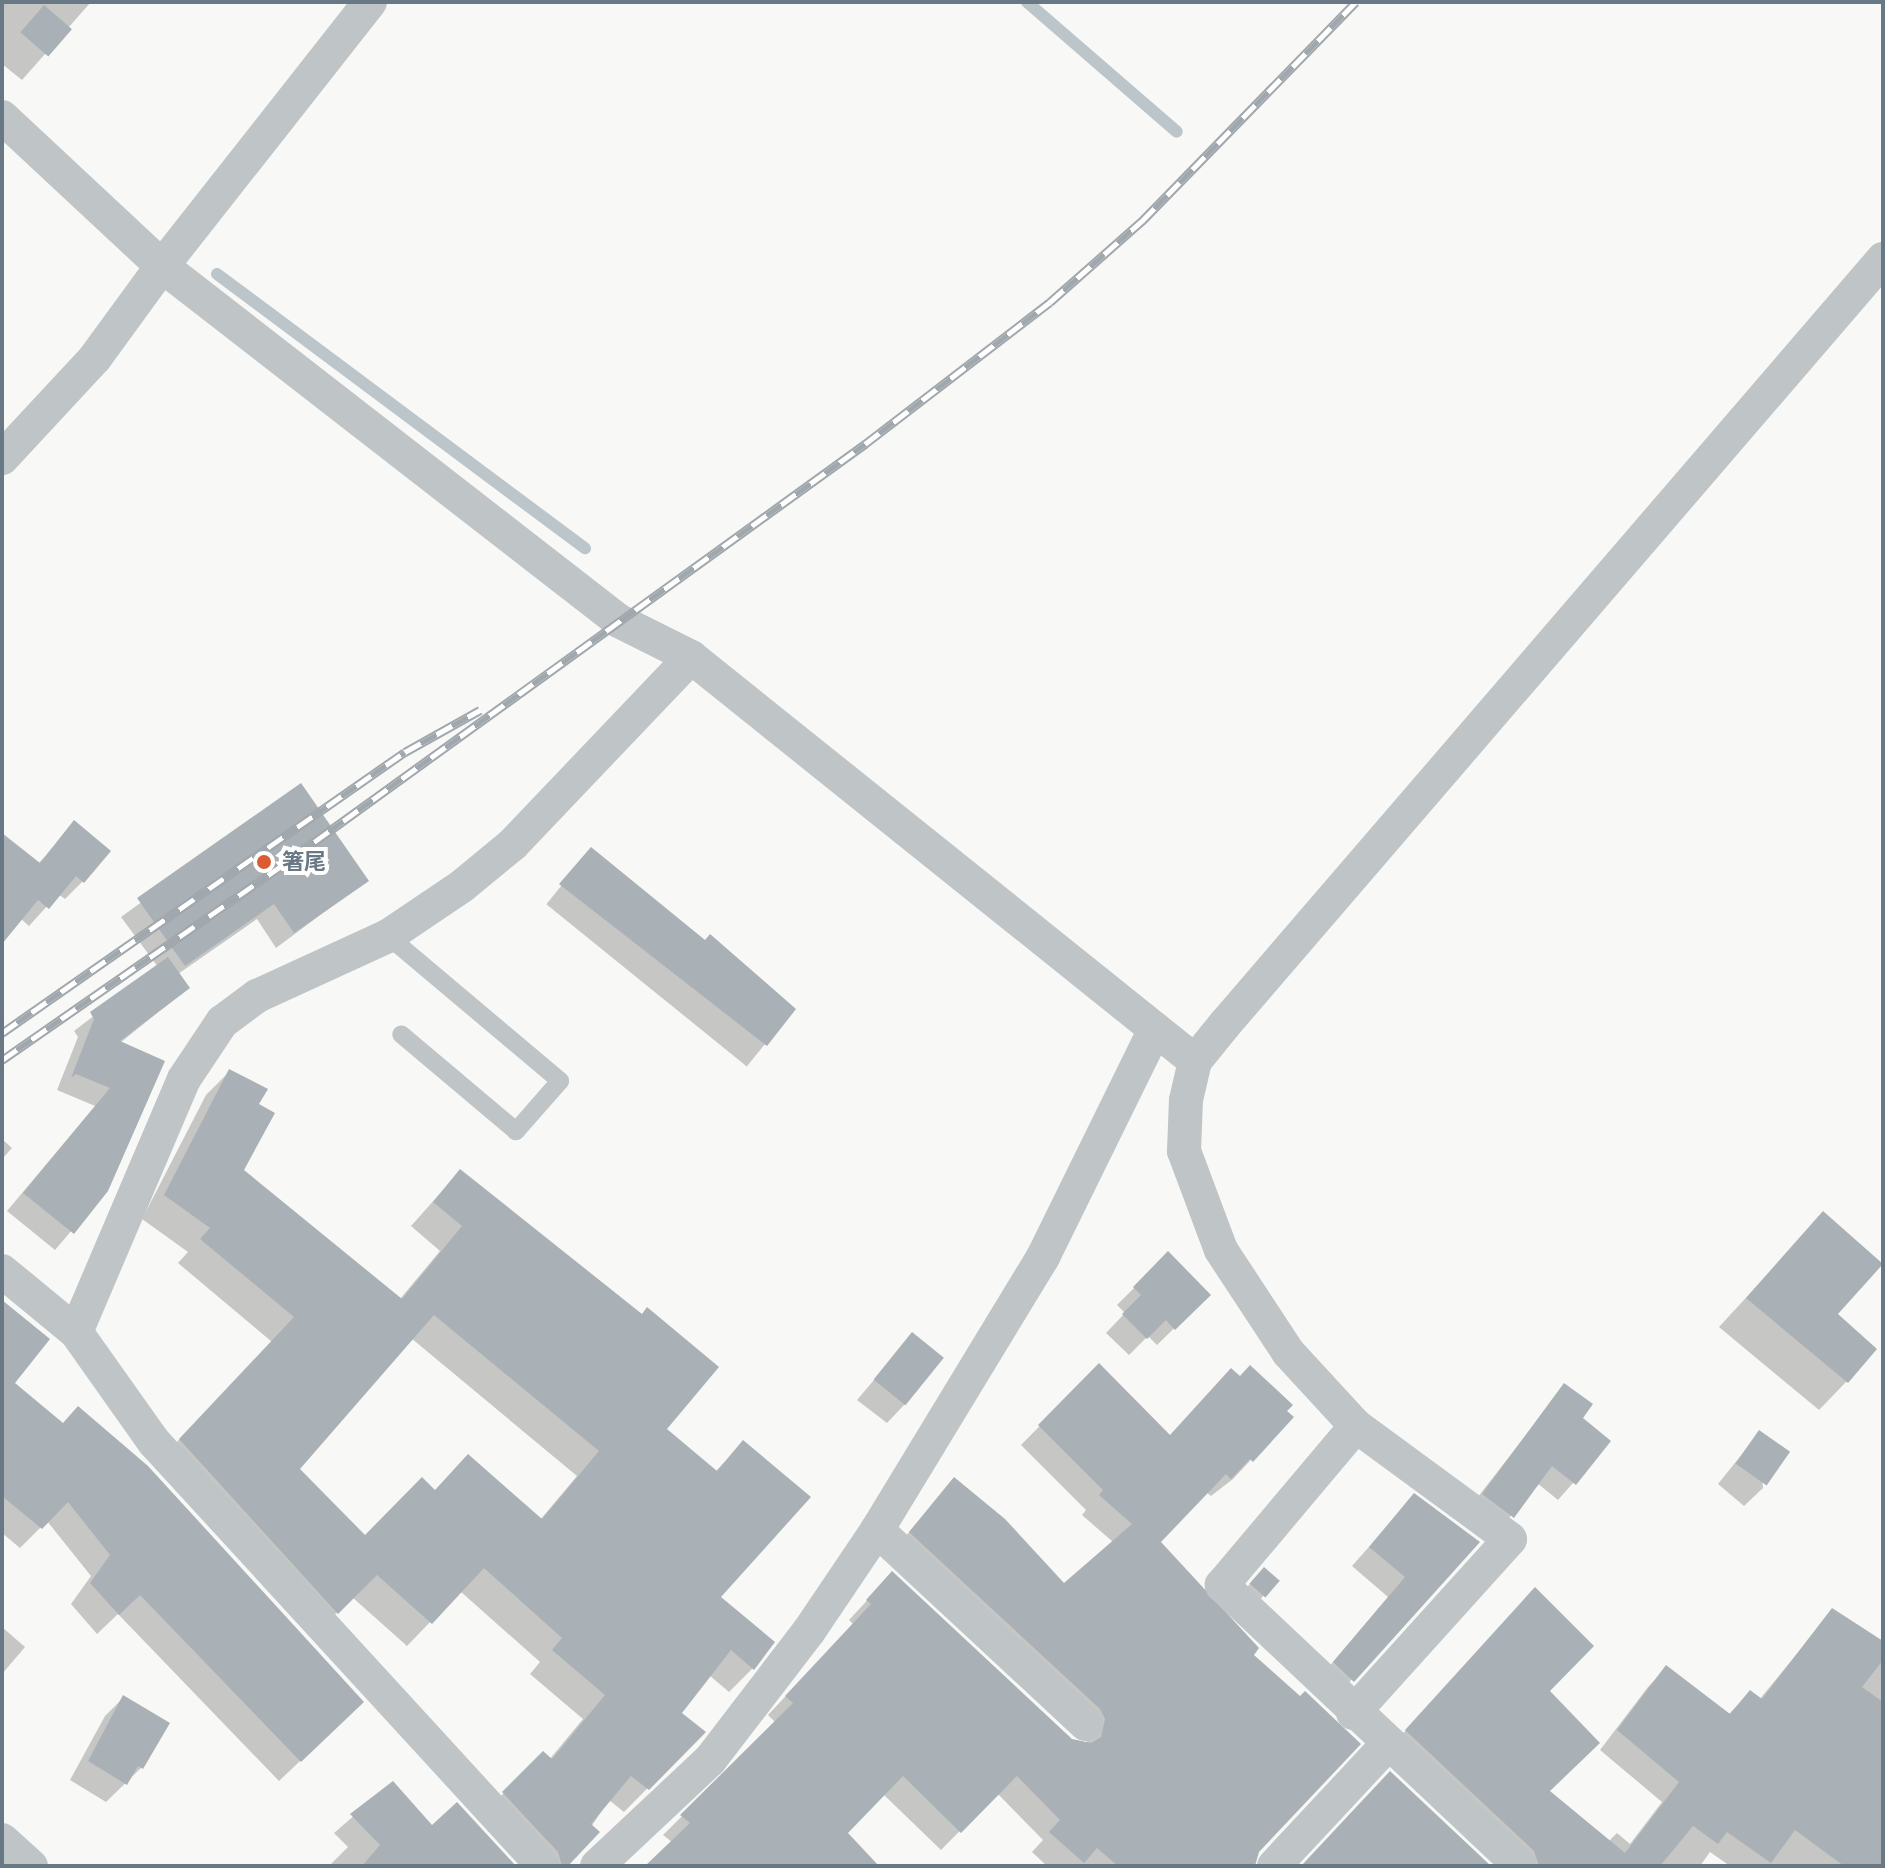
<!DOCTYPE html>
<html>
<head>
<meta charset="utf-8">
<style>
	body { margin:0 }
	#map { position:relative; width:1885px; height:1868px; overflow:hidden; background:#f8f8f6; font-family:Raleway,"Noto Sans JP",sans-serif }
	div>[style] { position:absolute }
	.shadow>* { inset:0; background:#0003; transform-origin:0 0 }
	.stream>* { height:12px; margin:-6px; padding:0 6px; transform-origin:6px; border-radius:6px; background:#bbc5ca }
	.building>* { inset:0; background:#a9b1b6; transform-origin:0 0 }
	.service>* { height:18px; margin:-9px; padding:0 9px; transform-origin:9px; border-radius:9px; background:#bfc4c7 }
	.minor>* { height:34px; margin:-17px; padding:0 17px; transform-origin:17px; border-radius:17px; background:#bfc4c7 }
	.rail>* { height:9px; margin-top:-4.5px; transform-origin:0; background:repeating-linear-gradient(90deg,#fff 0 18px,#a1a8ad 0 36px); box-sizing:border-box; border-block:2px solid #a1a8ad }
	.dots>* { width:22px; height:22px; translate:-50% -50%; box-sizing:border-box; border:4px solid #fff; border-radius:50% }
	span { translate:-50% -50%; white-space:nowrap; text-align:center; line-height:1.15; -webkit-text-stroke:8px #fff; paint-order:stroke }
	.poi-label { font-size:22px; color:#697885; font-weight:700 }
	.left { translate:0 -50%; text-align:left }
	.frame { position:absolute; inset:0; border:4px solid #697885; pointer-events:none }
</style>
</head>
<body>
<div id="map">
	<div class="shadow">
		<div style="clip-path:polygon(2px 2px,91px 2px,22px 80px,2px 64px)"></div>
		<div style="clip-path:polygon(301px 786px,366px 881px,276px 948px,257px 919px,178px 974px,188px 988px,120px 1043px,106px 1190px,55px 1250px,7px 1211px,95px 1106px,57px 1090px,78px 1037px,74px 1031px,158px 967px,121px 917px)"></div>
		<div style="clip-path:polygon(75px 823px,83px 881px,65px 899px,58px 894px,29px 926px,20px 918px,2px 941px,2px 835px,38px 864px)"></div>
		<div style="left:591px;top:849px;width:258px;height:71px;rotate:39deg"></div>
		<div style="clip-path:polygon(evenodd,230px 1071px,257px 1105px,242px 1171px,400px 1299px,440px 1251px,411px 1226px,460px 1171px,664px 1429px,715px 1472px,743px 1443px,718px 1597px,753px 1668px,729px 1692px,709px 1675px,680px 1713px,703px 1732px,624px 1812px,609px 1800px,565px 1866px,525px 1866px,480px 1817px,543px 1754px,549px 1760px,583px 1719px,530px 1674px,540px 1662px,460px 1591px,407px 1646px,352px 1597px,314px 1636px,156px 1464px,272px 1342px,178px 1263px,188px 1252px,142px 1219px,206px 1095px,230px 1071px,411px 1338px,577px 1476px,540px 1520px,434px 1492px,365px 1538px,297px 1469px,411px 1338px)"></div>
		<div style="clip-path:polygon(2px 1139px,12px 1148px,2px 1159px)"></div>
		<div style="clip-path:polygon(1823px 1214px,1847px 1381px,1819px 1410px,1719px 1327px)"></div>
		<div style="clip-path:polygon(1168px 1254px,1208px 1295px,1157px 1345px,1148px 1336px,1129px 1355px,1106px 1333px,1125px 1313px,1117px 1305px)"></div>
		<div style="clip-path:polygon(912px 1335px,905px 1404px,887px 1423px,857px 1400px)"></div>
		<div style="clip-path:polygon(1099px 1366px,1169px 1437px,1285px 1411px,1291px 1417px,1233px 1479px,1211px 1496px,1206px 1492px,1158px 1542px,1251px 1655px,1254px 1866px,1047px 1866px,1032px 1852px,1043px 1840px,997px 1793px,941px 1850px,883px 1794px,845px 1833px,876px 1866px,652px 1866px,672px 1842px,663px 1835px,776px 1723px,768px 1715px,853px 1624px,849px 1620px,874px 1593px,1071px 1740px,1086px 1744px,1087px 1739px,892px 1552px,954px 1480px,1063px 1586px,1113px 1542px,1082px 1515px,1086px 1510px,1021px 1445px)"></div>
		<div style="clip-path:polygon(1564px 1386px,1580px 1419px,1609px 1442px,1558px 1500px,1537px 1483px,1497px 1533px,1467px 1511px)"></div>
		<div style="clip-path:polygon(2px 1411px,341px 1722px,279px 1781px,118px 1614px,97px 1634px,71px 1604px,91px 1576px,47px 1521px,20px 1548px,2px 1533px)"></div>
		<div style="clip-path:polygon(1759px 1433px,1763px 1488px,1744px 1506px,1718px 1484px)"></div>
		<div style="clip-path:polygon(1414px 1496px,1477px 1542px,1334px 1699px,1316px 1682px,1388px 1597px,1352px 1566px)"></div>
		<div style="clip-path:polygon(1255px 1578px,1277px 1581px,1255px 1605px,1242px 1593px)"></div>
		<div style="clip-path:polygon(1517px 1608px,1547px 1691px,1547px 1792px,1608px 1842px,1617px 1833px,1630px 1844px,1662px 1802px,1600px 1750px,1648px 1687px,1666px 1668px,1728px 1715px,1750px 1692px,1759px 1700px,1832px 1611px,1883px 1653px,1883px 1866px,1730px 1866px,1710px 1852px,1700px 1866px,1511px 1866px,1388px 1750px)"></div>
		<div style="clip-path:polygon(2px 1627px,25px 1647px,2px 1674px)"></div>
		<div style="clip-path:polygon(123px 1698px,167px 1724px,141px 1768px,106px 1802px,70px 1780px,105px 1716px)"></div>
		<div style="clip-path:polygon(392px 1783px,432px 1828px,513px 1866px,329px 1866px,348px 1847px,334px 1833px)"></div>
	</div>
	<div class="stream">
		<div style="left:1027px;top:2px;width:198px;rotate:40.9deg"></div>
		<div style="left:217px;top:274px;width:459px;rotate:36.7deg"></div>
	</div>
	<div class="building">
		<div style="left:44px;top:5px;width:37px;height:36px;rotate:41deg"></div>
		<div style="clip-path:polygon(301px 783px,369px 881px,294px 933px,274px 904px,185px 966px,137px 898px)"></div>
		<div style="clip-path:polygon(74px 820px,111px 851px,84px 883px,76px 876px,49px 909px,38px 900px,2px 944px,2px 833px,40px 863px)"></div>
		<div style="clip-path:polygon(591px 847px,705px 940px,710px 934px,796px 1009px,767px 1046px,559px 884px)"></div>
		<div style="clip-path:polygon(168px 957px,190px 988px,120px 1041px,165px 1061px,108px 1191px,74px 1234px,23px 1193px,110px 1088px,76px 1074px,71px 1078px,94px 1019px,90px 1012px)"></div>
		<div style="clip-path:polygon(evenodd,229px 1069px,268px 1089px,259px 1104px,275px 1113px,244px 1170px,402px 1299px,462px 1226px,433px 1202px,460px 1169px,642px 1314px,647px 1307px,719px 1367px,667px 1429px,717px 1471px,743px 1440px,811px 1497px,721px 1597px,775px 1642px,754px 1670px,731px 1650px,682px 1713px,706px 1732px,649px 1790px,631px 1776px,591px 1824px,600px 1832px,568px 1866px,562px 1866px,558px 1852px,502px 1792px,543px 1751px,552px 1759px,605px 1695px,552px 1650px,562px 1638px,484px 1568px,432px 1624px,377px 1575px,338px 1614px,179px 1439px,294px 1317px,200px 1239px,210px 1228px,164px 1195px,229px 1069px,434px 1315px,599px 1451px,542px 1519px,468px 1454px,435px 1490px,422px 1477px,365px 1535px,300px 1469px,434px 1315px)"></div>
		<div style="clip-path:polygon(1823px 1211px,1883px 1264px,1838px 1314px,1877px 1349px,1848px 1383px,1746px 1298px)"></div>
		<div style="clip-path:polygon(1168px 1251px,1211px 1295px,1175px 1330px,1166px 1320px,1147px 1339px,1122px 1314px,1141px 1295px,1133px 1287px)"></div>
		<div style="clip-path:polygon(2px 1300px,50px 1339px,15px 1383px,63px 1423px,78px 1406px,148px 1466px,364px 1702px,301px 1762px,140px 1595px,119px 1615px,90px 1583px,110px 1555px,68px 1502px,42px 1529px,2px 1496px)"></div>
		<div style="left:912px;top:1332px;width:41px;height:61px;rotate:39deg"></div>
		<div style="clip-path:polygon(1099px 1363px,1170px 1435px,1231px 1368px,1240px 1376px,1250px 1365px,1293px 1405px,1287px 1411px,1294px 1417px,1253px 1462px,1250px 1459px,1231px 1479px,1226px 1474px,1161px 1542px,1259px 1648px,1254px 1655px,1300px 1696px,1305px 1691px,1361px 1744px,1259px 1852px,1255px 1866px,1118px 1866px,1097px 1848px,1084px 1863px,1049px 1832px,1060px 1820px,1017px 1776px,961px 1833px,903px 1776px,848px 1833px,879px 1866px,645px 1866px,690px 1823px,680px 1815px,793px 1703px,785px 1696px,871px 1604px,866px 1600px,892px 1571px,1072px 1739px,1091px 1743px,1101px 1737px,1105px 1719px,1100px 1709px,909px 1532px,954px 1477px,1005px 1519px,1064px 1583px,1132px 1524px,1099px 1495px,1103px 1490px,1038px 1425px)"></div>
		<div style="clip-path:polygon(1564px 1383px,1593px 1404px,1583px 1418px,1611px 1441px,1576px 1485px,1552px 1466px,1514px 1518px,1482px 1494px)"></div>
		<div style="left:1759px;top:1430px;width:38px;height:41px;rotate:35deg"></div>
		<div style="clip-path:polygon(1414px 1493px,1480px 1542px,1354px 1682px,1333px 1662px,1405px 1577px,1369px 1547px)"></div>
		<div style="left:1264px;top:1567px;width:21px;height:22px;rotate:41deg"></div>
		<div style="clip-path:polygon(1535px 1587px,1594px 1646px,1550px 1691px,1600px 1743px,1550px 1791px,1625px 1853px,1679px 1782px,1617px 1730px,1666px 1665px,1730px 1714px,1750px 1690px,1762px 1699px,1832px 1608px,1883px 1641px,1883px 1660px,1862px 1687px,1883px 1702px,1883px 1866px,1844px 1866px,1795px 1830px,1771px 1863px,1727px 1832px,1718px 1844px,1693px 1826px,1660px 1866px,1539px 1866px,1534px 1851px,1405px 1730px)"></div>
		<div style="clip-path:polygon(123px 1695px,170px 1723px,143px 1769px,138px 1766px,127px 1785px,88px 1761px)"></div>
		<div style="clip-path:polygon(1390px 1771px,1491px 1866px,1301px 1866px)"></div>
		<div style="clip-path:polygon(393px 1781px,432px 1825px,457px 1802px,516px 1866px,362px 1866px,380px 1845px,350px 1814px)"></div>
	</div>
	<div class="service">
		<div style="left:388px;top:936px;width:225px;rotate:40.1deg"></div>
		<div style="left:560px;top:1081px;width:67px;rotate:131.3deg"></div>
		<div style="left:516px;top:1131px;width:150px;rotate:-139.9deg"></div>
	</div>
	<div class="minor">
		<div style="left:370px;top:2px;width:336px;rotate:128.2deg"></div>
		<div style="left:162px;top:266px;width:579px;rotate:37.84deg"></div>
		<div style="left:619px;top:621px;width:80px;rotate:26.6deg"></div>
		<div style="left:691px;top:657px;width:646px;rotate:38.72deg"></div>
		<div style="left:2px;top:117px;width:219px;rotate:43deg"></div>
		<div style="left:162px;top:266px;width:114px;rotate:126.1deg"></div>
		<div style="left:95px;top:358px;width:137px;rotate:132.9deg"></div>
		<div style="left:2px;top:1271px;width:96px;rotate:39.5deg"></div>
		<div style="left:76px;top:1332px;width:135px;rotate:54.7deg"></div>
		<div style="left:154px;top:1442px;width:575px;rotate:47.47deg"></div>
		<div style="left:76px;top:1332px;width:275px;rotate:-66.9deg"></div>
		<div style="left:184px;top:1079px;width:69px;rotate:-56.3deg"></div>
		<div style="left:222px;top:1022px;width:44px;rotate:-36.6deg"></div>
		<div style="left:257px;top:996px;width:144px;rotate:-24.6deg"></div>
		<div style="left:388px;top:936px;width:89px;rotate:-34deg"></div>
		<div style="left:462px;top:886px;width:66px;rotate:-39.5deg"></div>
		<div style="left:513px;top:844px;width:258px;rotate:-46.4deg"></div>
		<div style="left:877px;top:1530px;width:285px;rotate:42.9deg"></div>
		<div style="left:1353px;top:1713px;width:234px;rotate:-47.9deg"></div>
		<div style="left:1510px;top:1539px;width:191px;rotate:-143.7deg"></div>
		<div style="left:2px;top:1840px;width:39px;rotate:42deg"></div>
		<div style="left:597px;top:1866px;width:155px;rotate:-43.2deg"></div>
		<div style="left:710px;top:1760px;width:163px;rotate:-52.5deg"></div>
		<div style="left:809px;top:1631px;width:122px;rotate:-56deg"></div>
		<div style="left:877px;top:1530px;width:320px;rotate:-58.7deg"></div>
		<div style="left:1043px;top:1257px;width:254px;rotate:-63.8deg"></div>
		<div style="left:1274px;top:1866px;width:166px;rotate:-47deg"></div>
		<div style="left:1520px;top:1866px;width:410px;rotate:-136.7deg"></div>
		<div style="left:1222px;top:1585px;width:208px;rotate:-49.9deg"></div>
		<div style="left:1356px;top:1426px;width:100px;rotate:-132.6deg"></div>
		<div style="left:1288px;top:1352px;width:122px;rotate:-123.3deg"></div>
		<div style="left:1221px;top:1250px;width:106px;rotate:-110.5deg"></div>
		<div style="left:1184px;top:1151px;width:51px;rotate:-87.8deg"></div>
		<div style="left:1186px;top:1100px;width:40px;rotate:-77deg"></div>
		<div style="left:1195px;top:1061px;width:48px;rotate:-51deg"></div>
		<div style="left:1225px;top:1024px;width:1009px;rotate:-49.3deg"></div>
	</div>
	<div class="rail">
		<div style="left:2px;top:1033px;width:491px;rotate:-34.9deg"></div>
		<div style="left:405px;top:752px;width:86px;rotate:-29.2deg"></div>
		<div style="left:2px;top:1060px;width:345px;rotate:-34.8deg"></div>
		<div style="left:285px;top:863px;width:716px;rotate:-35.84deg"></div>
		<div style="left:865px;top:444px;width:233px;rotate:-37.5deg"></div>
		<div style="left:1050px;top:302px;width:123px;rotate:-41.4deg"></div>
		<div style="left:1142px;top:221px;width:306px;rotate:-45.7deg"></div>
	</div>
	<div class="dots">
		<div style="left:264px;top:862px;background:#db5b33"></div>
	</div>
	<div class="poi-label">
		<span class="left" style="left:282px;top:862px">箸尾</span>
	</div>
	<div class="frame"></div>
</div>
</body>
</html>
